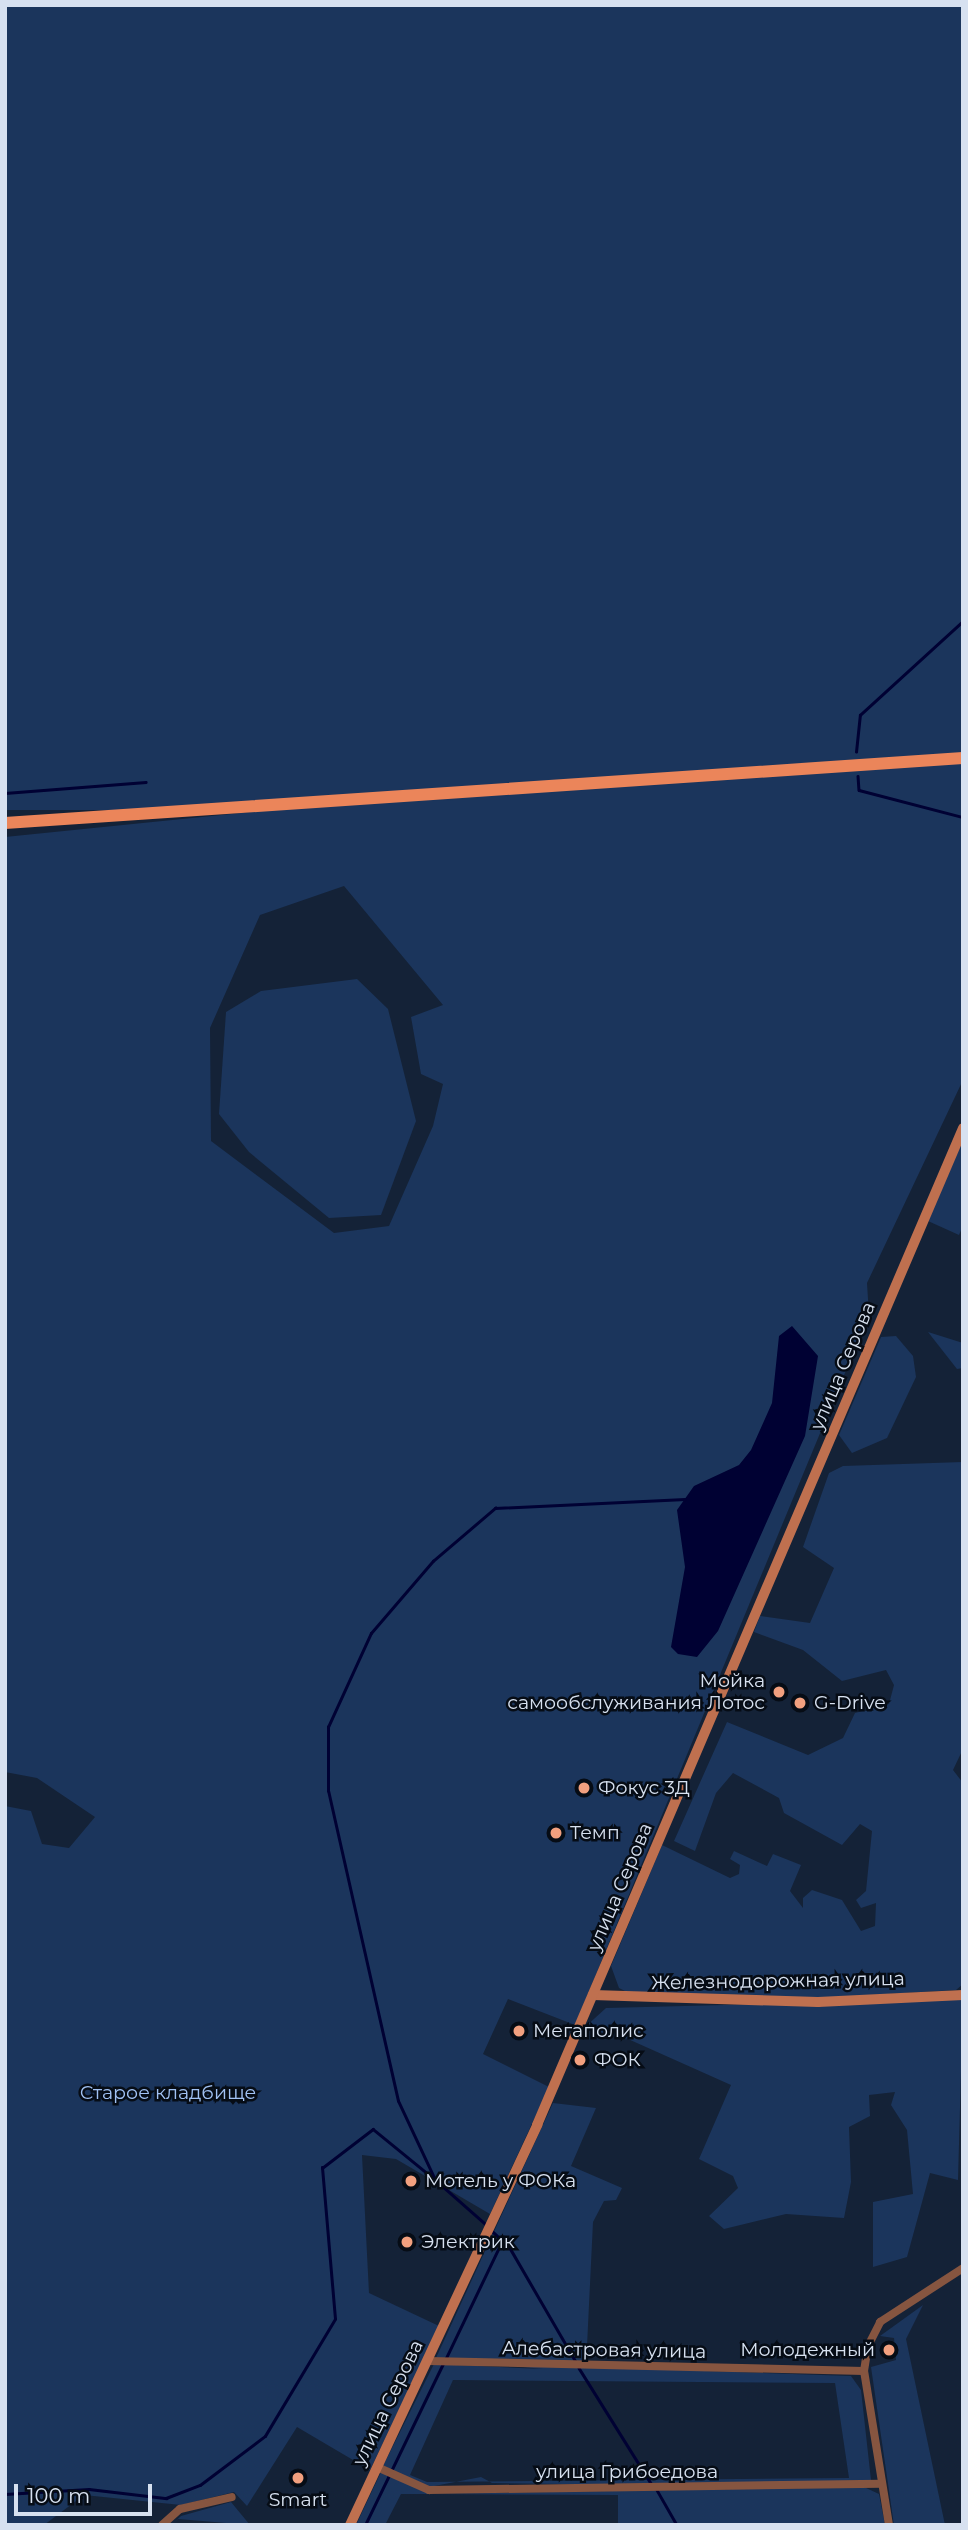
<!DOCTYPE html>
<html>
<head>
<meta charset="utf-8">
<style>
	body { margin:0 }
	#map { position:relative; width:968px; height:2530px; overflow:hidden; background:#142237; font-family:Montserrat,sans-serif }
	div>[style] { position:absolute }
	.green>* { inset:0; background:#1b355c; transform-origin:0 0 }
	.water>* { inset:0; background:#000133 }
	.stream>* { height:2.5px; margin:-1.25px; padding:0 1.25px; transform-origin:1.25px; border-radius:1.25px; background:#000133 }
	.street>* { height:8px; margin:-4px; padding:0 4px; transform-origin:4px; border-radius:4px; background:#865540 }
	.secondary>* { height:10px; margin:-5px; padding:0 5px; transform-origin:5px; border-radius:5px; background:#bf704f }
	.primary>* { height:12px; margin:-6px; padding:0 6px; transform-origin:6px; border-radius:6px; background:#eb855a }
	.dots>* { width:19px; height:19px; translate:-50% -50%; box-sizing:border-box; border:4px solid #060c15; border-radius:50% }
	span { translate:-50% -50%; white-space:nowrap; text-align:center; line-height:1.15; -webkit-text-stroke:5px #060c15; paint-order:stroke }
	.street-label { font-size:19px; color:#d7e1f0 }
	.poi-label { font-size:19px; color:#d7e1f0 }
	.right { translate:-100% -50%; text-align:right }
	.left { translate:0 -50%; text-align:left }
	.park-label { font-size:19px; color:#a1c2f4 }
	.frame { position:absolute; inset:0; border:7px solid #d7e1f0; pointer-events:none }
	.scale { position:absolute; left:14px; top:2484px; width:138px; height:32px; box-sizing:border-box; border:4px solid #d7e1f0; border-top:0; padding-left:9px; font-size:21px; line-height:24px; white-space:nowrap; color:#d7e1f0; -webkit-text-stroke:5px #060c15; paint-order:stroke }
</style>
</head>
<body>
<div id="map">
	<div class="green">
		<div style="left:5px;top:5px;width:958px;height:805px"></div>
		<div style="clip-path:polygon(evenodd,963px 763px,963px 1080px,867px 1283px,869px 1315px,575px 2025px,508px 1999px,483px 2054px,549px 2087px,490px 2214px,396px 2159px,362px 2155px,369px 2293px,439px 2326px,370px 2470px,297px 2427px,247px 2506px,234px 2492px,181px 2505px,84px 2495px,44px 2525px,5px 2525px,5px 1806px,31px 1811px,42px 1844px,69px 1848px,95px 1817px,37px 1778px,5px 1772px,5px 837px,360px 801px,457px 800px,963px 763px,344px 886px,443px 1005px,411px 1017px,421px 1074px,443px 1084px,433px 1126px,389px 1226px,334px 1233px,211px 1141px,210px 1028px,260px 915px,344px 886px)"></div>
		<div style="clip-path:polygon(357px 979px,388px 1009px,416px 1121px,381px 1215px,329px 1218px,249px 1152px,219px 1114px,226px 1012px,261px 991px)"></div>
		<div style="clip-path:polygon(963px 1140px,963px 1226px,959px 1235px,928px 1221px)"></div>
		<div style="clip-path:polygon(928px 1332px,963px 1343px,963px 1368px,957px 1369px)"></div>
		<div style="clip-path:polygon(896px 1336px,913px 1356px,916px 1377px,887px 1438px,852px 1453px,839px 1435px,881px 1337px)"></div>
		<div style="clip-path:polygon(963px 1462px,963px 1749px,953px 1770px,963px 1783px,963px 1984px,956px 1990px,818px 1998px,633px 1995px,619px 1988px,611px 1966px,662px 1845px,730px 1878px,739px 1874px,740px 1865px,730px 1859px,734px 1851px,767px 1866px,773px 1854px,801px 1865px,790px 1891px,803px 1908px,803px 1898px,812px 1890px,842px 1900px,861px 1931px,875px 1926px,876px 1903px,861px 1908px,856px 1900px,866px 1891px,872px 1831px,860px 1824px,842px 1845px,784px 1813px,779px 1798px,733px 1773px,716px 1793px,695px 1851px,674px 1841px,727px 1722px,808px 1755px,843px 1738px,855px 1713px,889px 1704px,894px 1685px,886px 1670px,842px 1681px,803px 1650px,754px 1632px,760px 1616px,810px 1623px,834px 1568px,803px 1547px,829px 1473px,843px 1466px)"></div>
		<div style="clip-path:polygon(963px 1999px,958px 2180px,930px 2173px,907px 2257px,873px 2267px,873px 2202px,913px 2194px,907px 2130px,891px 2105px,895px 2092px,869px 2095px,870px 2116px,849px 2127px,851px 2182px,844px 2218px,786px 2214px,724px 2229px,709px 2216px,738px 2188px,733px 2176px,699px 2159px,731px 2085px,628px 2039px,584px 2028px,606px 2008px)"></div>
		<div style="clip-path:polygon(evenodd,553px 2103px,596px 2108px,571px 2166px,622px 2188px,616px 2200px,604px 2201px,593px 2222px,586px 2367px,851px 2376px,861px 2390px,871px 2480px,710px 2486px,492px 2483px,481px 2477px,429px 2487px,383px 2466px,434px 2364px,543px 2369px,436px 2358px,553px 2103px,453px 2380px,835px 2383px,849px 2478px,427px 2482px,410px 2475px,453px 2380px)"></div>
		<div style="clip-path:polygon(923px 2305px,906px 2339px,945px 2525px,894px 2525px,871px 2367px,896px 2360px,894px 2338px,880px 2336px)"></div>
		<div style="clip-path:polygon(381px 2472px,431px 2494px,864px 2487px,879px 2494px,885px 2525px,618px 2525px,618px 2495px,431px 2494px,401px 2494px,385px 2525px,356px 2525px)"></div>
		<div style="clip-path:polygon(231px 2502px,250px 2525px,178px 2519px,171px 2525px,181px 2516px)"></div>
	</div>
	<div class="water">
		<div style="clip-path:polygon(792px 1326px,818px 1356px,805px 1436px,718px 1631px,697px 1657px,678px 1654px,671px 1647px,685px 1567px,677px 1510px,694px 1486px,739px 1465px,751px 1450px,772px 1403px,779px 1336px)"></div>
	</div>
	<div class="stream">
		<div style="left:856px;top:752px;width:37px;rotate:-84deg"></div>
		<div style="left:860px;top:715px;width:139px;rotate:-42.4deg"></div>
		<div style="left:858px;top:776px;width:14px;rotate:86deg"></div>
		<div style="left:859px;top:790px;width:107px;rotate:14.6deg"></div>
		<div style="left:5px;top:793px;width:141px;rotate:-4.5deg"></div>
		<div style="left:486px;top:2225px;width:68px;rotate:-138.6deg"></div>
		<div style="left:435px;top:2180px;width:87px;rotate:-115.1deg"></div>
		<div style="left:398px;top:2101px;width:318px;rotate:-102.7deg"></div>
		<div style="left:328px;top:1791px;width:64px;rotate:-90deg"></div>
		<div style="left:328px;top:1727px;width:103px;rotate:-65.4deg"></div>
		<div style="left:371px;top:1633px;width:95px;rotate:-49.3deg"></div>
		<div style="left:433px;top:1561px;width:82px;rotate:-40.5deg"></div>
		<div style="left:495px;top:1508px;width:190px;rotate:-2.7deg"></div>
		<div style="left:491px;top:2230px;width:26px;rotate:43deg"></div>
		<div style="left:510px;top:2248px;width:132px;rotate:59.9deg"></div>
		<div style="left:446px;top:2358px;width:130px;rotate:-64.4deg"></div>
		<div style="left:579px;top:2368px;width:138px;rotate:58deg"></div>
		<div style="left:657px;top:2490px;width:40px;rotate:60.3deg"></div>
		<div style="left:5px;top:2494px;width:84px;rotate:-3.4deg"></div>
		<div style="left:89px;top:2489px;width:78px;rotate:6.7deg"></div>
		<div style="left:166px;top:2498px;width:36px;rotate:-21deg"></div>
		<div style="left:200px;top:2485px;width:81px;rotate:-37deg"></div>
		<div style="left:265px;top:2436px;width:136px;rotate:-59.1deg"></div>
		<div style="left:335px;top:2319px;width:152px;rotate:-94.9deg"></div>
		<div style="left:322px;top:2168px;width:64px;rotate:-37.4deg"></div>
		<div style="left:373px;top:2129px;width:77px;rotate:39.2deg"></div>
		<div style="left:365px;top:2525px;width:179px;rotate:-64.2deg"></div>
	</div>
	<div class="street">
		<div style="left:428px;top:2361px;width:436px;rotate:1.3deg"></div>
		<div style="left:377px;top:2467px;width:57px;rotate:23.9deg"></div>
		<div style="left:429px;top:2490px;width:452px;rotate:-0.8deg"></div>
		<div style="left:162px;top:2525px;width:24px;rotate:-42deg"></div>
		<div style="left:180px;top:2509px;width:53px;rotate:-13deg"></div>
		<div style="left:889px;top:2525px;width:156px;rotate:-99.2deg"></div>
		<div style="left:864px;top:2371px;width:25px;rotate:-81deg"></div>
		<div style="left:868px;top:2346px;width:27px;rotate:-63deg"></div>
		<div style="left:880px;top:2322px;width:99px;rotate:-33deg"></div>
	</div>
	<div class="secondary">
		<div style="left:593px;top:1995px;width:225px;rotate:1.8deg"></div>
		<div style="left:818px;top:2002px;width:145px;rotate:-2.8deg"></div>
		<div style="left:350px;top:2525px;width:442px;rotate:-64.9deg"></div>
		<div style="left:537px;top:2125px;width:1084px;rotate:-66.86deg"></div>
	</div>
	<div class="primary">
		<div style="left:5px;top:823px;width:960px;rotate:-3.88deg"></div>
	</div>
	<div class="dots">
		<div style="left:779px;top:1692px;background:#f2a07f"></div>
		<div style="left:800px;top:1703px;background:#f2a07f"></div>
		<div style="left:584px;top:1788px;background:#f2a07f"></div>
		<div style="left:556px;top:1833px;background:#f2a07f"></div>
		<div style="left:519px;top:2031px;background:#f2a07f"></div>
		<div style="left:580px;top:2060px;background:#f2a07f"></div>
		<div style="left:411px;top:2181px;background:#f2a07f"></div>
		<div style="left:407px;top:2242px;background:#f2a07f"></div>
		<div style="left:889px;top:2350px;background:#f2a07f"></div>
		<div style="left:298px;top:2478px;background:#f2a07f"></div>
	</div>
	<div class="street-label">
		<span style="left:843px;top:1366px;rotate:-67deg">улица Серова</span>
		<span style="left:620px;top:1887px;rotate:-67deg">улица Серова</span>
		<span style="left:778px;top:1981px;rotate:-1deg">Железнодорожная улица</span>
		<span style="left:604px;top:2350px;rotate:1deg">Алебастровая улица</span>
		<span style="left:388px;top:2403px;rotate:-64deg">улица Серова</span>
		<span style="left:627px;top:2472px">улица Грибоедова</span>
	</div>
	<div class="poi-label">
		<span class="right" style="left:765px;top:1692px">Мойка<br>самообслуживания Лотос</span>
		<span class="left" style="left:814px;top:1703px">G-Drive</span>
		<span class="left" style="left:598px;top:1788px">Фокус 3Д</span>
		<span class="left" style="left:570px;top:1833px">Темп</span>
		<span class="left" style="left:533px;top:2031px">Мегаполис</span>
		<span class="left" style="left:594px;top:2060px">ФОК</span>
		<span class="left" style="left:425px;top:2181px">Мотель у ФОКа</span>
		<span class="left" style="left:421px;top:2242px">Электрик</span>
		<span class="right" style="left:875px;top:2350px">Молодежный</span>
		<span style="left:298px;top:2500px">Smart</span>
	</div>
	<div class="park-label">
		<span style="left:168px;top:2093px">Старое кладбище</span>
	</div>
	<div class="frame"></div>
	<div class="scale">100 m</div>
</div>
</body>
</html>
